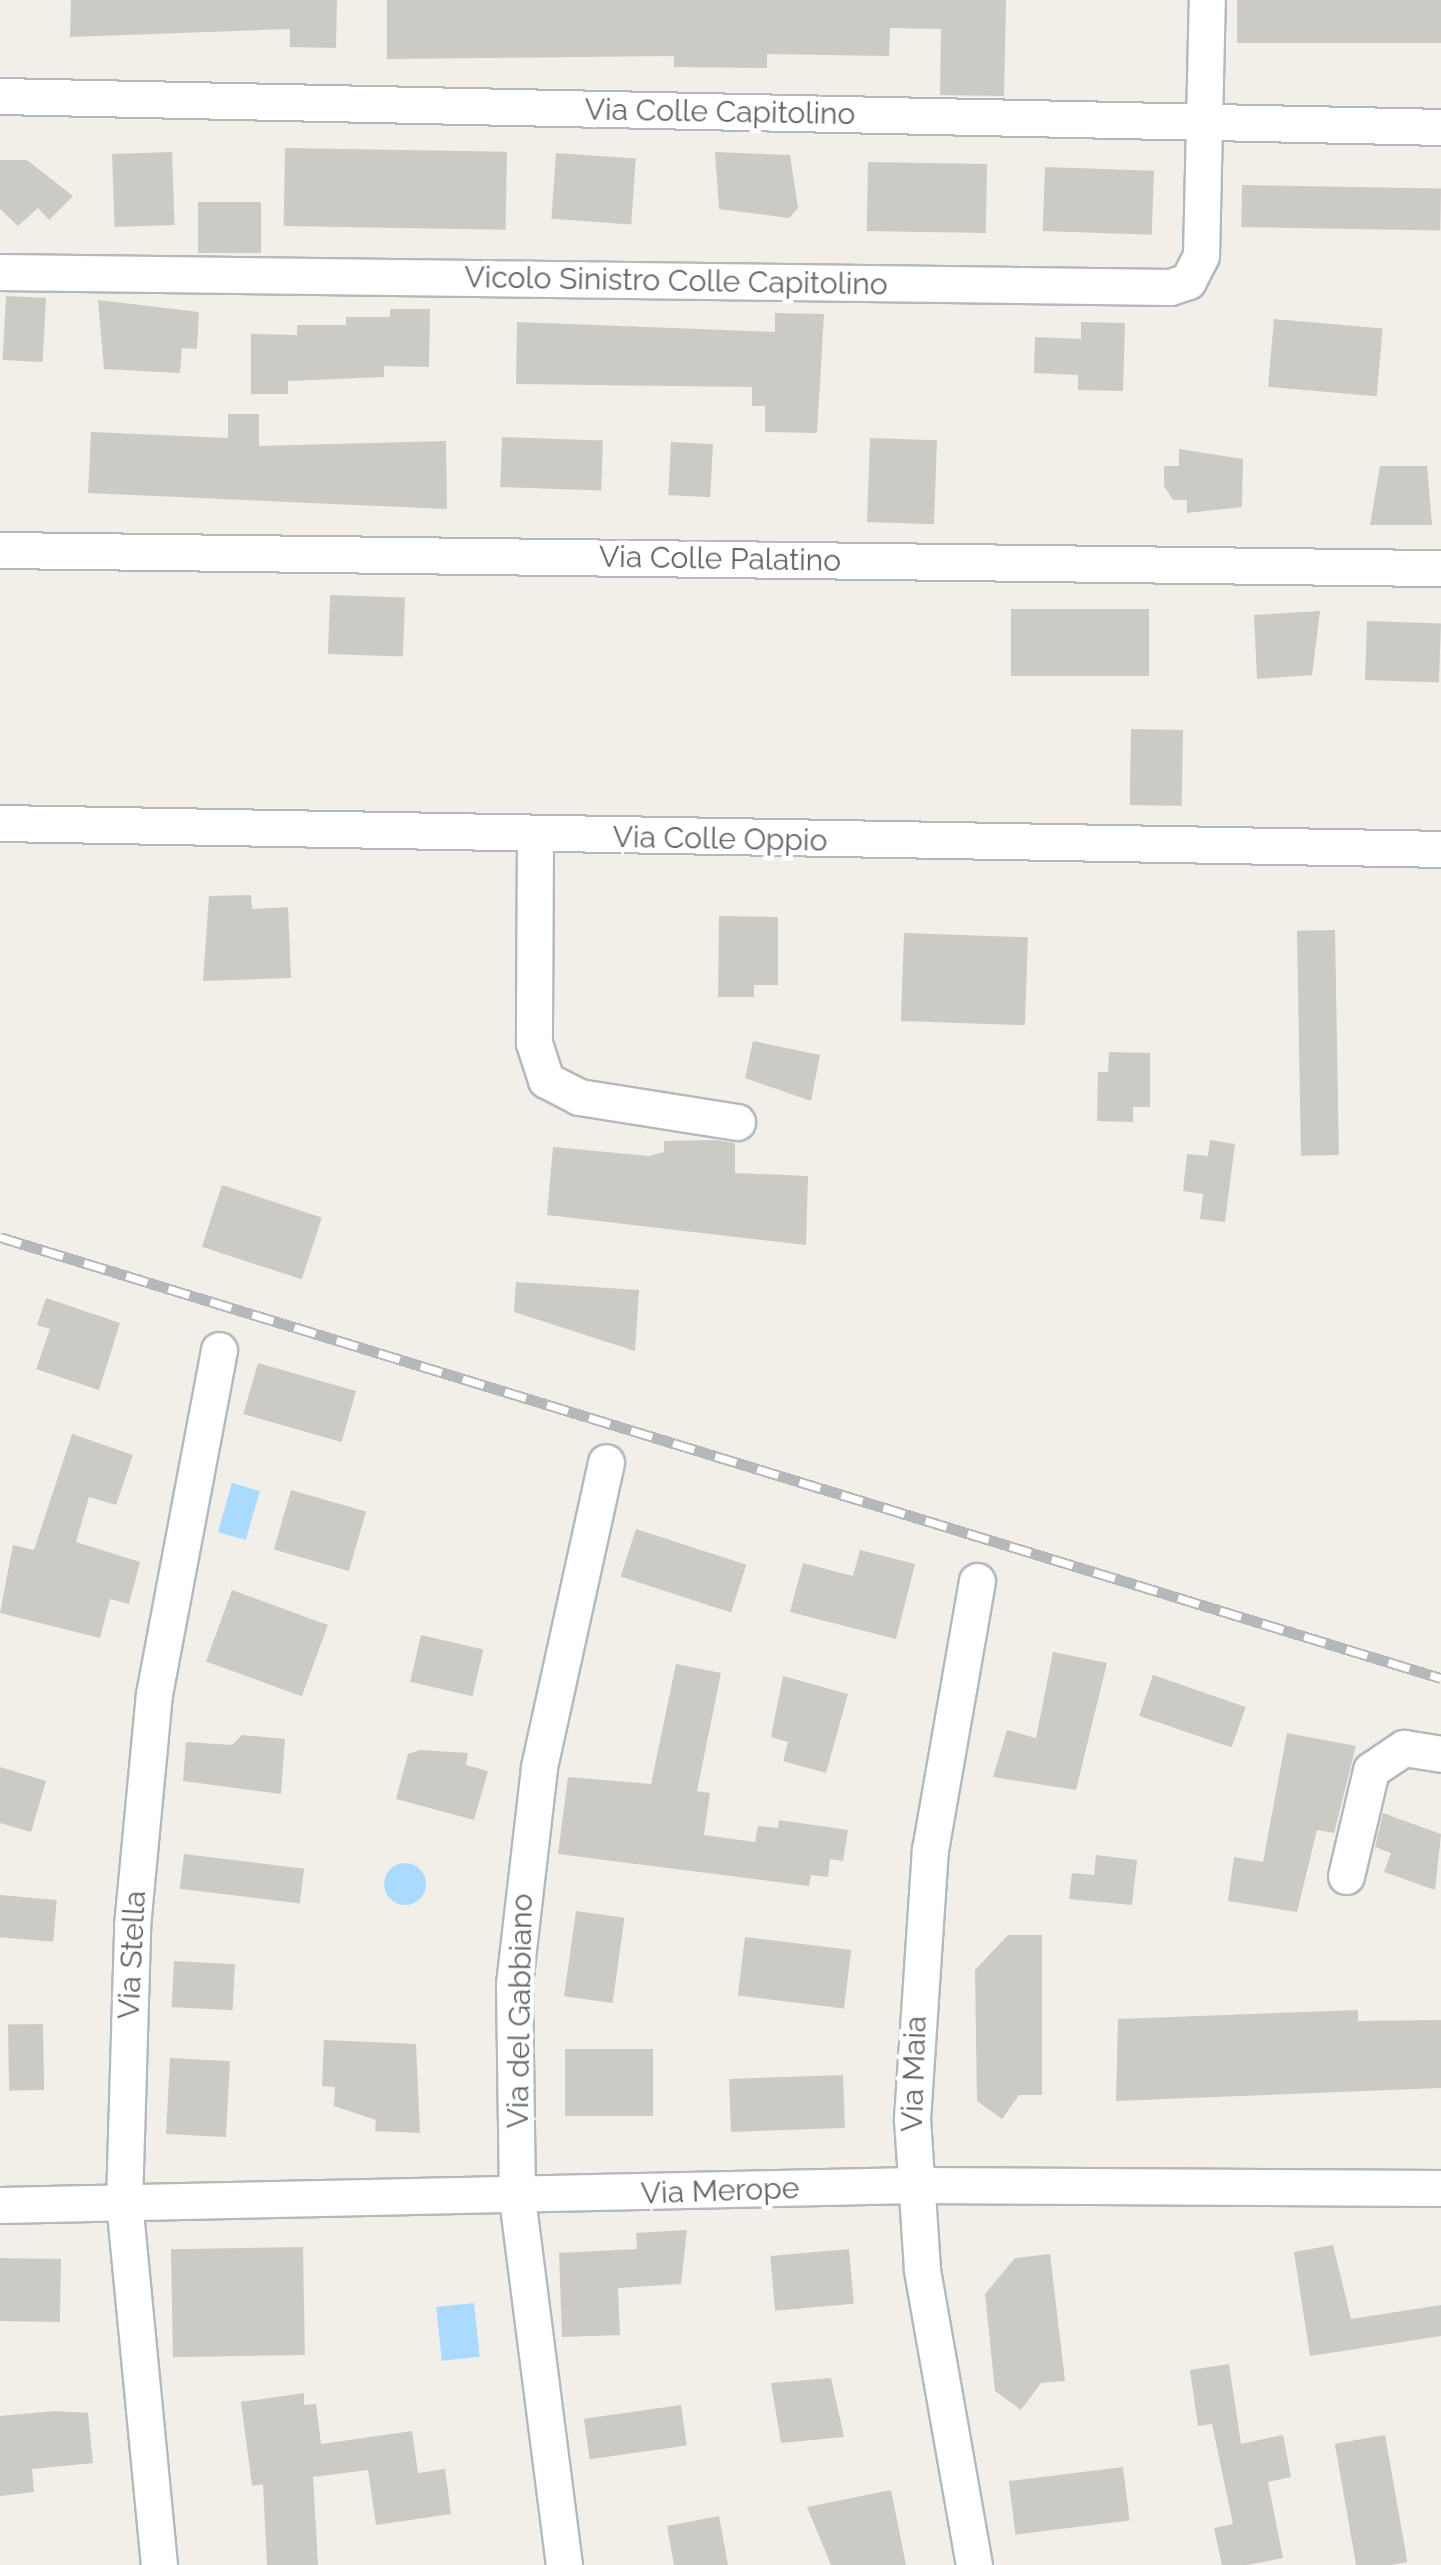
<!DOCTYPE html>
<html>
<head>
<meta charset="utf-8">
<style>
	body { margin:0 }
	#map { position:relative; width:1441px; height:2565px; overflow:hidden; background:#f1efe8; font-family:Raleway,sans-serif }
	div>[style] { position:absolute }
	.water>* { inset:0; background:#aadaff; transform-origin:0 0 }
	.round { border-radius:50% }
	.building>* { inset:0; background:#cccac5; transform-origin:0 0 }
	.roads { filter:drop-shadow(2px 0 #b5b8bc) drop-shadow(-2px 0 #b5b8bc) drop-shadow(0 2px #b5b8bc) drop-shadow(0 -2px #b5b8bc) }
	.minor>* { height:35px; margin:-17.5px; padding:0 17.5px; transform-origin:17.5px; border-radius:17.5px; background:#fff }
	.rail>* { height:11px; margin-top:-5.5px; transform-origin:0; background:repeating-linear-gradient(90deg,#fff 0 22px,#b6b7b8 0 44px); box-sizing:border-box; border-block:2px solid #b6b7b8 }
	span { translate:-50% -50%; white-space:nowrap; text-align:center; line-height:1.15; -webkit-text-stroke:9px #fff; paint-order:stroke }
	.street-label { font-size:30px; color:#5f6368 }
</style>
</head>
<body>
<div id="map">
	<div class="water">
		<div style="left:232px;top:1483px;width:29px;height:51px;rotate:16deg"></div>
		<div class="round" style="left:384px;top:1863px;width:42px;height:42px"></div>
		<div style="left:474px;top:2303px;width:54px;height:38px;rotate:84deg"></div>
	</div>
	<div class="building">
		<div style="clip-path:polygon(71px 0,337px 0,336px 48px,290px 47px,290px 29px,70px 37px)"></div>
		<div style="clip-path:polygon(387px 0,1006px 0,1004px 96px,940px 95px,941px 29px,890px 28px,889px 56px,767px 54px,767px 68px,674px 67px,674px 56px,387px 59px)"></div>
		<div style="left:1237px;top:0;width:204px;height:43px"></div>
		<div style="left:285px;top:148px;width:222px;height:78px;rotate:1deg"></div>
		<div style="left:172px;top:152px;width:73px;height:60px;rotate:88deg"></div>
		<div style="clip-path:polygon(715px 152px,790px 155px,798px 208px,789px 218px,719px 209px)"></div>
		<div style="left:556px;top:153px;width:80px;height:66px;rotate:4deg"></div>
		<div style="clip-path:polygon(0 160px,27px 160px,73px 196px,49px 220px,38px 208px,18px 226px,0 209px)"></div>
		<div style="left:868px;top:162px;width:119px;height:69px;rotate:1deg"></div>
		<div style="left:1045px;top:167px;width:109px;height:64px;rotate:2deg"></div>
		<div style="left:1242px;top:185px;width:199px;height:42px;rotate:1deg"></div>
		<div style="left:198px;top:202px;width:63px;height:51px"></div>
		<div style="left:6px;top:296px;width:40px;height:64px;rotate:3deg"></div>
		<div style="clip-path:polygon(98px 300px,199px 312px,197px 349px,182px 348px,180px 373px,104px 369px)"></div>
		<div style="clip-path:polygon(390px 309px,430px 309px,429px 367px,384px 366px,384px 377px,288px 381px,288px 394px,251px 394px,251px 334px,297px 335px,297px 325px,346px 325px,346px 317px,390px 317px)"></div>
		<div style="clip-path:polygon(775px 313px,824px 314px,817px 433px,765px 432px,765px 406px,752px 406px,752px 387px,516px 384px,517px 322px,775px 332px)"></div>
		<div style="left:1274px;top:319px;width:109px;height:68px;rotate:5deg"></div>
		<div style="clip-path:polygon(1081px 322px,1125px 323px,1123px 391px,1078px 390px,1078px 375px,1034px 373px,1035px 337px,1081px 339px)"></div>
		<div style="clip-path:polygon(228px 414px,259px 414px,259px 446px,446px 441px,447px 509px,88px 493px,91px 432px,228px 438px)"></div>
		<div style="left:502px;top:437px;width:101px;height:50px;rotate:2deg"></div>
		<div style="left:870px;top:438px;width:67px;height:84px;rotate:2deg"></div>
		<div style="left:671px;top:442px;width:42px;height:53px;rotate:3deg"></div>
		<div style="clip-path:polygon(1179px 449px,1243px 459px,1242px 507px,1187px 513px,1187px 500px,1173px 500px,1164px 486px,1164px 466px,1179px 466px)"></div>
		<div style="clip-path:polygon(1380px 466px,1427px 466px,1432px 525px,1370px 525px)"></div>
		<div style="left:330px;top:595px;width:75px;height:59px;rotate:2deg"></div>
		<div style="left:1011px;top:609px;width:138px;height:67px"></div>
		<div style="clip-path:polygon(1320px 611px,1312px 675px,1257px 679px,1254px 615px)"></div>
		<div style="left:1367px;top:621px;width:74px;height:59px;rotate:2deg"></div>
		<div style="left:1131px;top:729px;width:52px;height:76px;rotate:1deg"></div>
		<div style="clip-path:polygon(251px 895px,252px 909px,288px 907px,291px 978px,203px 981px,209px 896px)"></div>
		<div style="clip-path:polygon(719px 916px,778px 917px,778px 985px,754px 985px,754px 997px,718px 997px)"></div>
		<div style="left:1335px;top:930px;width:225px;height:38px;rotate:89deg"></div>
		<div style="left:904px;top:933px;width:124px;height:88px;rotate:2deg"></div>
		<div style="clip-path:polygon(753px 1041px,820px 1055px,811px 1101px,745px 1078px)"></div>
		<div style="clip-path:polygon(1109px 1052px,1150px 1053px,1150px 1107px,1133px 1107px,1133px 1122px,1097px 1121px,1098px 1072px,1108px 1072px)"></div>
		<div style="clip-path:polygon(716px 1140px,735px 1143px,735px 1173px,808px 1176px,806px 1245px,547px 1215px,553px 1147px,649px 1156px,664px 1152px,664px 1141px)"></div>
		<div style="clip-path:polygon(1210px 1140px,1235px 1144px,1225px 1222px,1200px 1219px,1203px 1194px,1183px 1191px,1187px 1154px,1208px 1156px)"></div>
		<div style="left:222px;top:1185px;width:105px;height:65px;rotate:18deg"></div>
		<div style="clip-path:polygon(516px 1282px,639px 1290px,635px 1351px,514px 1312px)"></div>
		<div style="clip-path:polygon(46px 1298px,120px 1323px,99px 1390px,36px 1369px,50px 1329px,37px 1325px)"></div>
		<div style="left:258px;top:1363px;width:102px;height:53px;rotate:16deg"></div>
		<div style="clip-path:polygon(72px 1434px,133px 1455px,116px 1505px,89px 1497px,76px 1542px,140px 1562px,129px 1604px,110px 1599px,100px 1638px,0 1613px,13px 1545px,34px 1550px)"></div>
		<div style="left:291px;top:1490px;width:78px;height:62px;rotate:16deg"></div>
		<div style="left:636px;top:1529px;width:116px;height:50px;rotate:18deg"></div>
		<div style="clip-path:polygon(860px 1550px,915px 1564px,896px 1639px,790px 1612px,803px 1563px,853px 1576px)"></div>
		<div style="left:232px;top:1590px;width:102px;height:76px;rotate:20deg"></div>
		<div style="left:421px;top:1635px;width:64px;height:48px;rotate:13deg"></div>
		<div style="clip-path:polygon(1053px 1652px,1107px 1663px,1076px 1790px,993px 1777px,1007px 1730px,1036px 1738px)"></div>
		<div style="clip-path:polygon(676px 1664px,721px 1673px,697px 1791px,710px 1793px,704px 1835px,755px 1842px,758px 1826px,778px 1828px,779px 1820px,848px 1830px,843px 1861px,830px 1859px,828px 1877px,811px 1875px,809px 1886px,558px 1854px,568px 1777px,651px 1784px)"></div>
		<div style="left:1153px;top:1675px;width:98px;height:43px;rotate:19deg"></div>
		<div style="clip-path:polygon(783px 1676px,848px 1694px,826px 1773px,783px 1761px,788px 1742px,771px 1737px)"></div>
		<div style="clip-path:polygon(1287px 1733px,1356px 1746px,1334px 1833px,1317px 1830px,1297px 1912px,1228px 1901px,1234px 1857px,1263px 1862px)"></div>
		<div style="clip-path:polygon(242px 1735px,285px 1739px,281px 1794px,183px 1781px,186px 1742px,232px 1745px)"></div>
		<div style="clip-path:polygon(420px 1750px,468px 1753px,466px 1765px,488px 1771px,474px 1820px,396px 1799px,408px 1754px)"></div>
		<div style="clip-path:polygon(0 1767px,46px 1781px,31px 1832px,0 1823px)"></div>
		<div style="clip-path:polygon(1383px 1813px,1441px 1834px,1435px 1890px,1384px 1872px,1391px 1853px,1375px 1847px)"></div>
		<div style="left:184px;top:1854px;width:121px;height:35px;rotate:7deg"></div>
		<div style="clip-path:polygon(1096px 1855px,1137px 1860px,1132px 1905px,1069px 1899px,1072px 1873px,1094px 1875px)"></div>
		<div style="left:0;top:1895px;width:57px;height:42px;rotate:5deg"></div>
		<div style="left:576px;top:1911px;width:49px;height:86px;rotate:8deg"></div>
		<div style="clip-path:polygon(1008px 1935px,1042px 1935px,1042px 2095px,1019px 2095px,1002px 2119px,977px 2101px,975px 1970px)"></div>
		<div style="left:745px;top:1937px;width:107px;height:59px;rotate:7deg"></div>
		<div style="left:174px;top:1961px;width:61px;height:46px;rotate:3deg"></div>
		<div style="clip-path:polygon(1358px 2010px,1358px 2021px,1441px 2020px,1441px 2088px,1116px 2101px,1118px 2019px)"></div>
		<div style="left:43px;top:2024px;width:66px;height:35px;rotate:89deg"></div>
		<div style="clip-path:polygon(324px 2040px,416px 2044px,420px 2133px,375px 2131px,376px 2120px,334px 2106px,335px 2087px,322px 2086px)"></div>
		<div style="left:565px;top:2049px;width:88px;height:67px"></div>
		<div style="left:170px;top:2058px;width:60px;height:76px;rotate:3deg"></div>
		<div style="left:843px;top:2075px;width:53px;height:114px;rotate:88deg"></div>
		<div style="clip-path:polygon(687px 2230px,681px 2284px,618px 2288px,620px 2335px,562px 2337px,559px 2253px,637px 2249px,636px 2233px)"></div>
		<div style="clip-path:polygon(1333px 2245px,1351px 2319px,1441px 2305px,1441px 2336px,1310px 2356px,1294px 2252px)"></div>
		<div style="left:303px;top:2247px;width:108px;height:132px;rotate:89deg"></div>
		<div style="left:849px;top:2249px;width:55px;height:79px;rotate:85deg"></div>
		<div style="clip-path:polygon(1050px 2254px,1065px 2381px,1041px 2383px,1021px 2410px,995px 2391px,985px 2294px,1015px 2258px)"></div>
		<div style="left:0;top:2258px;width:61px;height:63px;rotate:1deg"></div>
		<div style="clip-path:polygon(1229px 2364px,1241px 2444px,1283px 2435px,1291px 2477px,1268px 2482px,1283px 2558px,1247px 2565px,1222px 2565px,1214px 2528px,1233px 2524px,1212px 2424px,1198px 2426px,1190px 2370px)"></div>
		<div style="clip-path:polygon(831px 2378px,844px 2437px,781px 2443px,771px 2383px)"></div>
		<div style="clip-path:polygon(304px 2393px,304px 2405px,316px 2404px,321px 2444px,412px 2431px,418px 2473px,445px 2469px,451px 2514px,376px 2525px,368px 2470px,313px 2477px,318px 2565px,267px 2565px,263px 2484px,252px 2486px,241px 2402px)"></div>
		<div style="left:681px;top:2405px;width:41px;height:98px;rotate:82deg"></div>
		<div style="clip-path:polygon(55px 2411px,88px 2413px,93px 2463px,32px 2469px,34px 2492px,0 2496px,0 2416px)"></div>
		<div style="left:1385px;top:2435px;width:129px;height:51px;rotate:80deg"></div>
		<div style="left:1123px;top:2467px;width:54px;height:115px;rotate:83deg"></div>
		<div style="clip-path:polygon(891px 2490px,906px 2565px,831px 2565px,807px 2507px)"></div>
		<div style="clip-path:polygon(719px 2516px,728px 2565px,674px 2565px,667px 2526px)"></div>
	</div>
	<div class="roads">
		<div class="minor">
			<div style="left:0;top:96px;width:1441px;rotate:1.23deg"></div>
			<div style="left:0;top:272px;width:1170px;rotate:0.73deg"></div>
			<div style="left:1170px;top:287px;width:19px;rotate:-18deg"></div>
			<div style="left:1188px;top:281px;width:28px;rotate:-63deg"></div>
			<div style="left:1201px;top:256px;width:256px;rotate:-88.7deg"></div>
			<div style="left:0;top:550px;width:1441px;rotate:0.72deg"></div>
			<div style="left:0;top:823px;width:1441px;rotate:1.03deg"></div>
			<div style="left:535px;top:836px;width:207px;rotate:90.3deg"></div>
			<div style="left:534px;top:1043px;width:39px;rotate:72deg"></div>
			<div style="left:546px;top:1080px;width:37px;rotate:27deg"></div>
			<div style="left:579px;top:1097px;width:160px;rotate:9deg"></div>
			<div style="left:1346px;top:1876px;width:109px;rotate:-76.7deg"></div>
			<div style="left:1371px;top:1770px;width:40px;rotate:-34deg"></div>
			<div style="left:1404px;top:1748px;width:37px;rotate:9deg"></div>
			<div style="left:0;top:2205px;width:914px;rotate:-1.25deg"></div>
			<div style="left:914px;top:2185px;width:527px;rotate:0.33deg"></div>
			<div style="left:159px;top:2565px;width:364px;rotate:-95.5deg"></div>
			<div style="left:124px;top:2203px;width:277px;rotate:-88.3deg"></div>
			<div style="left:132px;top:1926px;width:233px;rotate:-84.6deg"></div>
			<div style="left:154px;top:1694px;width:350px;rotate:-79.3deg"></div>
			<div style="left:564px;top:2565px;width:370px;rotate:-97.3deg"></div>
			<div style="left:517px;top:2198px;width:214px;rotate:-90.8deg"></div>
			<div style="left:514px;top:1984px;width:218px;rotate:-83.4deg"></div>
			<div style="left:539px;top:1767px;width:312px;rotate:-77.6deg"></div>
			<div style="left:974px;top:2565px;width:301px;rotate:-100deg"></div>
			<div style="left:922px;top:2269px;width:150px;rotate:-93.8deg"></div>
			<div style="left:912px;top:2119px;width:270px;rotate:-86.2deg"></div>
			<div style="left:930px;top:1850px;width:273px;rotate:-80.1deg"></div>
		</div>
	</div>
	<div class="rail">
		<div style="left:0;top:1237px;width:1507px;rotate:17.02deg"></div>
	</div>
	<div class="street-label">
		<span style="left:720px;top:112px;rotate:1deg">Via Colle Capitolino</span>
		<span style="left:676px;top:281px;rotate:1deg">Vicolo Sinistro Colle Capitolino</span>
		<span style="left:720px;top:559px;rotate:1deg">Via Colle Palatino</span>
		<span style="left:720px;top:839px;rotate:1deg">Via Colle Oppio</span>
		<span style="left:132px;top:1955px;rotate:-87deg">Via Stella</span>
		<span style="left:520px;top:2011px;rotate:-89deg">Via del Gabbiano</span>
		<span style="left:914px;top:2074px;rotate:-88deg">Via Maia</span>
		<span style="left:720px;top:2191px;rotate:-2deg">Via Merope</span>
	</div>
</div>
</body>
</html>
